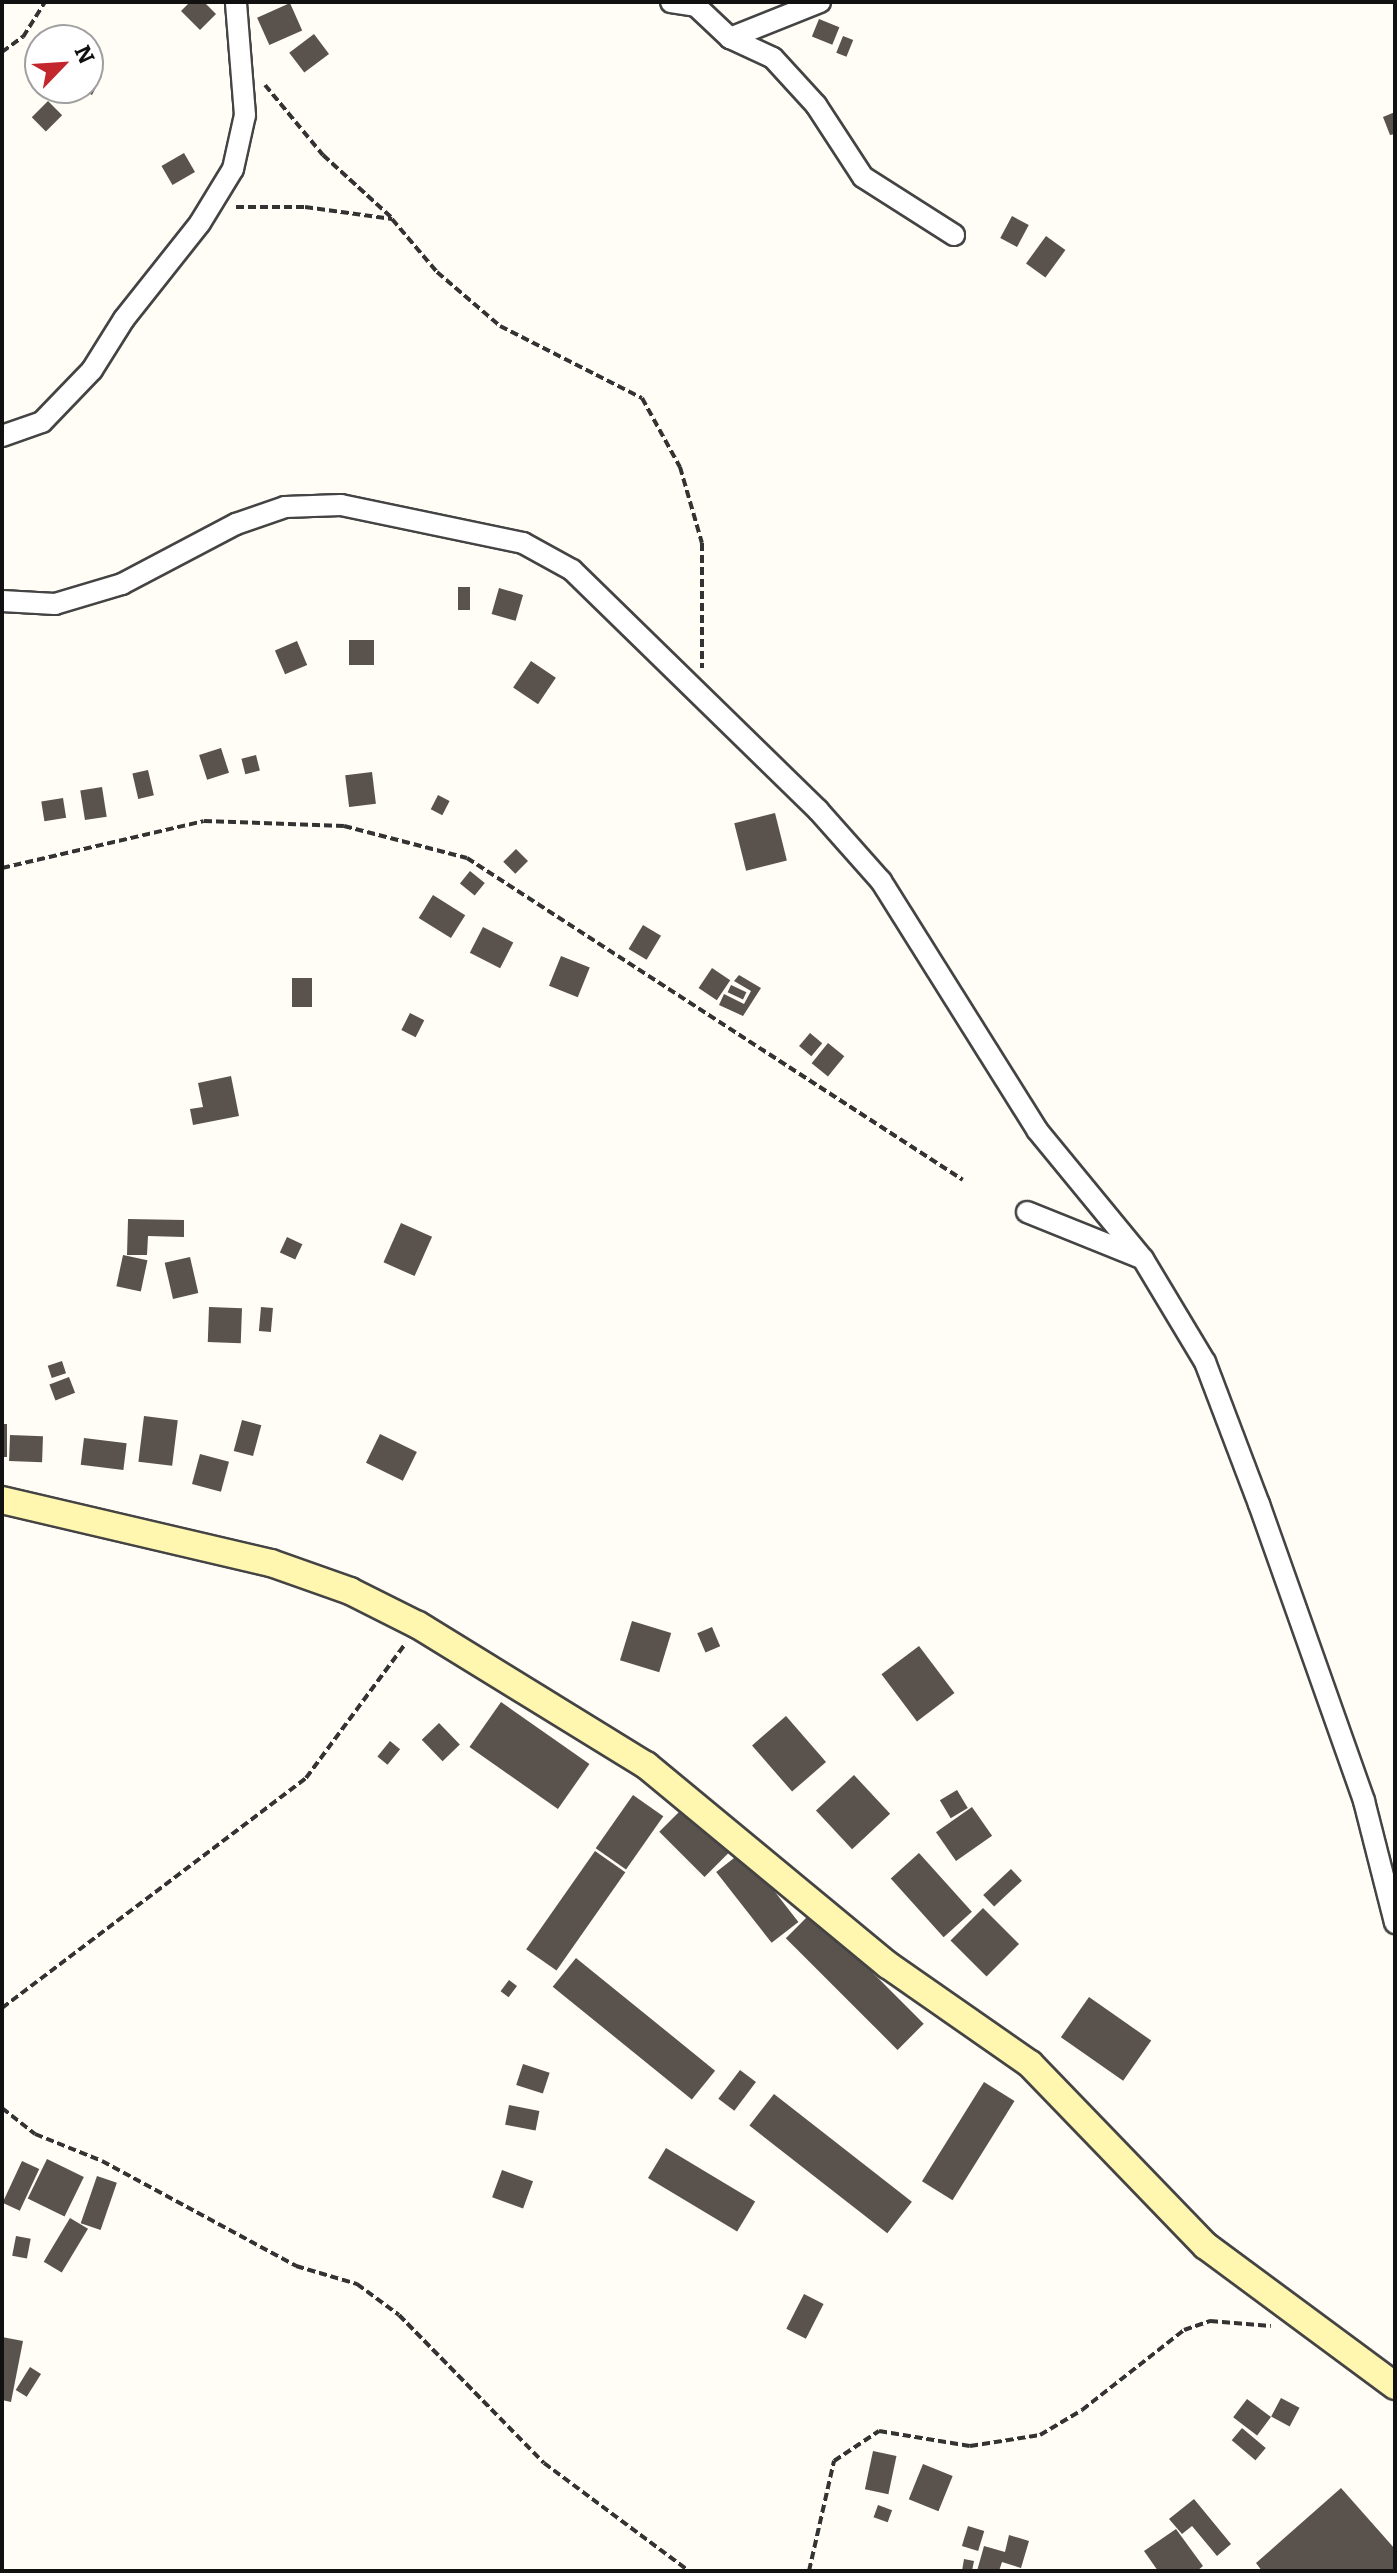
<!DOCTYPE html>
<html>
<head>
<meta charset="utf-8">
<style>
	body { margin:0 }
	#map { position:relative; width:1397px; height:2573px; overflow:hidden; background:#fffdf5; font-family:Bitter,serif }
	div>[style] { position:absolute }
	.building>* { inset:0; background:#5a524d; transform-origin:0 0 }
	.path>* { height:4px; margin-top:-2px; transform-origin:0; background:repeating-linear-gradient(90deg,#333 0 8px,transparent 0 12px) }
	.roads { filter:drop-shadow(2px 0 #444) drop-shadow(-2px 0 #444) drop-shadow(0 2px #444) drop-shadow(0 -2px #444) }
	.street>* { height:20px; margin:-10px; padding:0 10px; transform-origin:10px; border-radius:10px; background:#fff }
	.secondary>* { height:26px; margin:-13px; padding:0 13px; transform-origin:13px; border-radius:13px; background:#fff6b0 }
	span { translate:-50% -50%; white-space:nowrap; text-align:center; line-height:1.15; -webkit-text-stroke:8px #fff; paint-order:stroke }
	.frame { position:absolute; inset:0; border:4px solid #111; pointer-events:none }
	.north { position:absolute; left:24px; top:24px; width:80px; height:80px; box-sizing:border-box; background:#fff; border:2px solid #a0a0a0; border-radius:50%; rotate:65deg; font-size:22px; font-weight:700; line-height:32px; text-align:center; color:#111 }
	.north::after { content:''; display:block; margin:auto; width:28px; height:36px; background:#c4262e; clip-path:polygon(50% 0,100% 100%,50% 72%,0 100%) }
</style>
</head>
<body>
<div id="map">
	<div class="building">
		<div style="clip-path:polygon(190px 2px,204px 2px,216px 14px,200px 30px,181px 11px)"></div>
		<div style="left:290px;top:3px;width:30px;height:36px;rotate:66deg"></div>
		<div style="left:819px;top:19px;width:22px;height:19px;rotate:22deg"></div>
		<div style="left:314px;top:34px;width:25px;height:31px;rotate:53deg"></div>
		<div style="left:843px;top:36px;width:11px;height:18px;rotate:22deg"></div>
		<div style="clip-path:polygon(88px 69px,102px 76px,92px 95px,79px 88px,88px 88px)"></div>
		<div style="left:48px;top:101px;width:20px;height:23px;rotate:45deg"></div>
		<div style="clip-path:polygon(1395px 112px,1395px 134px,1390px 135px,1383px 117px)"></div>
		<div style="left:184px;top:153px;width:22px;height:26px;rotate:60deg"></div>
		<div style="left:1012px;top:216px;width:19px;height:25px;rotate:28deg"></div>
		<div style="left:1046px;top:236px;width:24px;height:34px;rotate:36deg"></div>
		<div style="left:458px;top:587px;width:12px;height:23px"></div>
		<div style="left:499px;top:588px;width:25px;height:27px;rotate:16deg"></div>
		<div style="left:349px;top:640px;width:25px;height:25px"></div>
		<div style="left:297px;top:641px;width:26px;height:24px;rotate:67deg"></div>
		<div style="left:531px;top:661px;width:30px;height:32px;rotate:34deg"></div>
		<div style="left:221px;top:748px;width:26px;height:23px;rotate:72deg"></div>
		<div style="left:256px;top:755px;width:16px;height:15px;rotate:76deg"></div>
		<div style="left:148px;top:770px;width:26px;height:16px;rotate:77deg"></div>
		<div style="left:372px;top:772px;width:32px;height:27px;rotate:83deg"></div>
		<div style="left:102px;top:787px;width:30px;height:22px;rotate:81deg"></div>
		<div style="left:438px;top:795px;width:13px;height:16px;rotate:27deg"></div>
		<div style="left:63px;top:798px;width:20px;height:22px;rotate:81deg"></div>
		<div style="left:775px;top:813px;width:49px;height:42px;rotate:76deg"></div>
		<div style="left:516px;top:849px;width:17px;height:18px;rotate:45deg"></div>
		<div style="left:470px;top:871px;width:19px;height:16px;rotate:39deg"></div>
		<div style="left:433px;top:895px;width:38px;height:27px;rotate:32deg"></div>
		<div style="left:643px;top:925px;width:21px;height:28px;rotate:31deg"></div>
		<div style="left:483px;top:927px;width:34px;height:29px;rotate:27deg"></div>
		<div style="left:561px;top:956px;width:31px;height:32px;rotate:22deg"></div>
		<div style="left:712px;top:968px;width:22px;height:24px;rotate:34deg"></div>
		<div style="clip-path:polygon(739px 975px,761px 988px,743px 1016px,719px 1005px,724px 994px,744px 1004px,751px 991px,734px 981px)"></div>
		<div style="left:312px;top:978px;width:29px;height:20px;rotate:90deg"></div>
		<div style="left:731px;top:985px;width:17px;height:8px;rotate:25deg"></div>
		<div style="left:410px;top:1013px;width:16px;height:19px;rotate:27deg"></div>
		<div style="left:810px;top:1033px;width:16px;height:17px;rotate:40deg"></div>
		<div style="left:828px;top:1043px;width:21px;height:26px;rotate:39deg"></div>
		<div style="clip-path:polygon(231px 1076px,239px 1116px,193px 1125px,190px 1109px,203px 1107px,198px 1083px)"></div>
		<div style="clip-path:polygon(128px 1219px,184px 1220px,184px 1237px,148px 1236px,147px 1255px,127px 1255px)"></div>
		<div style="left:401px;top:1223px;width:34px;height:43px;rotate:24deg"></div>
		<div style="left:287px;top:1237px;width:17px;height:17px;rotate:25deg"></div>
		<div style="left:123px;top:1255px;width:25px;height:32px;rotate:12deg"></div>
		<div style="left:190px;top:1257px;width:37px;height:26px;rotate:77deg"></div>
		<div style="left:209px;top:1307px;width:33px;height:35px;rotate:2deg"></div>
		<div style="left:261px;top:1307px;width:12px;height:24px;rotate:5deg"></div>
		<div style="left:62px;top:1361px;width:13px;height:15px;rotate:72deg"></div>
		<div style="left:69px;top:1377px;width:17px;height:21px;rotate:69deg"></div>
		<div style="left:144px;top:1416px;width:34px;height:46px;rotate:7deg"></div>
		<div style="left:242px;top:1420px;width:20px;height:32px;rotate:15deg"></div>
		<div style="left:2px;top:1424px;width:5px;height:33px"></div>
		<div style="left:380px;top:1434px;width:41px;height:32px;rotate:26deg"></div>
		<div style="left:10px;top:1435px;width:33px;height:26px;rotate:2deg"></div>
		<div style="left:84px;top:1438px;width:43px;height:27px;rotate:7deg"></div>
		<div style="left:200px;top:1454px;width:30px;height:31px;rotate:15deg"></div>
		<div style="left:632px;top:1621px;width:41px;height:41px;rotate:17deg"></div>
		<div style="left:712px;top:1627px;width:21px;height:16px;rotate:67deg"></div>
		<div style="left:919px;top:1646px;width:59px;height:47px;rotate:53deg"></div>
		<div style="left:501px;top:1702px;width:108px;height:55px;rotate:35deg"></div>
		<div style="left:786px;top:1716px;width:61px;height:45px;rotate:49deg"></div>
		<div style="left:439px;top:1723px;width:30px;height:24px;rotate:46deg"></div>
		<div style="left:390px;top:1741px;width:13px;height:20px;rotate:39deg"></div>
		<div style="left:854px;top:1775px;width:53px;height:52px;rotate:47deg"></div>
		<div style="left:957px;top:1790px;width:21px;height:20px;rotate:59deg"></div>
		<div style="left:633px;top:1795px;width:37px;height:65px;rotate:35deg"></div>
		<div style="left:684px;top:1807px;width:64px;height:35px;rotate:45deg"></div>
		<div style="left:972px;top:1807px;width:35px;height:44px;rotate:55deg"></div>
		<div style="left:595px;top:1851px;width:37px;height:120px;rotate:35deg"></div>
		<div style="left:743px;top:1851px;width:90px;height:34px;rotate:52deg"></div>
		<div style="left:919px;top:1853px;width:79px;height:38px;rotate:48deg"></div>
		<div style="left:1011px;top:1869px;width:16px;height:38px;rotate:47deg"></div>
		<div style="left:983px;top:1908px;width:51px;height:46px;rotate:45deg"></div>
		<div style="left:812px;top:1912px;width:158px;height:37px;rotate:45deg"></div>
		<div style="left:576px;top:1958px;width:179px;height:37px;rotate:39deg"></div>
		<div style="left:509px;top:1980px;width:10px;height:14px;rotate:37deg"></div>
		<div style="left:1089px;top:1997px;width:76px;height:49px;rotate:35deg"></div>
		<div style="left:523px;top:2064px;width:28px;height:22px;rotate:18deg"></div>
		<div style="left:740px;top:2070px;width:20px;height:36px;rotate:37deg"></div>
		<div style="left:984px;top:2082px;width:36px;height:117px;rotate:32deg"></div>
		<div style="left:774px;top:2094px;width:175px;height:40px;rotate:38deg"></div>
		<div style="left:509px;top:2105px;width:31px;height:20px;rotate:11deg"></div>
		<div style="left:666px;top:2148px;width:104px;height:35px;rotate:31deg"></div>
		<div style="left:47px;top:2159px;width:41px;height:44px;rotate:26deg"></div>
		<div style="left:22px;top:2161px;width:19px;height:46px;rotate:25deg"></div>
		<div style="left:502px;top:2170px;width:33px;height:29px;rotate:20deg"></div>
		<div style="left:97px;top:2176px;width:21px;height:50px;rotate:19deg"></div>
		<div style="left:70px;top:2218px;width:21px;height:51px;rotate:31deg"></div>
		<div style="left:16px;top:2236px;width:15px;height:20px;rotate:11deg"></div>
		<div style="left:804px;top:2294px;width:22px;height:39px;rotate:27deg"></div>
		<div style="clip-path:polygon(2px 2337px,23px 2341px,11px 2402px,2px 2400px)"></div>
		<div style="left:30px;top:2367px;width:13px;height:27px;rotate:32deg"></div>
		<div style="left:1281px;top:2398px;width:21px;height:21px;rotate:28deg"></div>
		<div style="left:1247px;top:2399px;width:30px;height:23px;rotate:37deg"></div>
		<div style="left:1242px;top:2428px;width:31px;height:16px;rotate:40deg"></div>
		<div style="left:873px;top:2451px;width:24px;height:39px;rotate:12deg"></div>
		<div style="left:923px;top:2464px;width:32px;height:38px;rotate:22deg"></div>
		<div style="clip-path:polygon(1341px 2488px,1395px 2549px,1395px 2571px,1262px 2571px,1256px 2563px)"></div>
		<div style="clip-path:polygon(1194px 2499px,1231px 2544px,1217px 2556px,1192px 2526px,1182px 2534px,1169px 2519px)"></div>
		<div style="left:878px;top:2505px;width:15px;height:13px;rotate:20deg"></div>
		<div style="left:968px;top:2526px;width:17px;height:21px;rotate:17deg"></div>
		<div style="clip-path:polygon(1176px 2529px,1203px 2566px,1197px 2571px,1158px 2571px,1144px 2551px)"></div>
		<div style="clip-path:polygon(1009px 2535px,1029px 2541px,1021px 2568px,1002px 2562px,999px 2571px,977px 2571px,984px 2546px,1005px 2552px)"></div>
		<div style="clip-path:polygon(964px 2559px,974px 2561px,972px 2571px,962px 2571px)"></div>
	</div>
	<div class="path">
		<div style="left:2px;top:52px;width:26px;rotate:-36deg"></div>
		<div style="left:23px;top:37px;width:41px;rotate:-57.8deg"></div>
		<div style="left:265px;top:85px;width:91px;rotate:50.4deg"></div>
		<div style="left:323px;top:155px;width:92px;rotate:42.4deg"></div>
		<div style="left:236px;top:207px;width:69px"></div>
		<div style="left:305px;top:207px;width:88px;rotate:7.9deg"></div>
		<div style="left:392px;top:219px;width:70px;rotate:49.7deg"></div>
		<div style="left:437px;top:272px;width:83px;rotate:40.6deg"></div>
		<div style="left:500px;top:326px;width:159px;rotate:26.9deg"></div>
		<div style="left:642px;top:398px;width:79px;rotate:61.2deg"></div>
		<div style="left:680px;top:467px;width:79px;rotate:73.9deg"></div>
		<div style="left:702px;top:543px;width:125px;rotate:90deg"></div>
		<div style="left:2px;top:868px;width:207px;rotate:-13.1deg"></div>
		<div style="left:204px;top:821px;width:140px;rotate:2deg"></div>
		<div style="left:344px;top:826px;width:127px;rotate:14.6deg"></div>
		<div style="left:467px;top:858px;width:591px;rotate:32.99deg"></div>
		<div style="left:2px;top:2008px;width:381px;rotate:-37.1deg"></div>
		<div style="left:306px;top:1778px;width:167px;rotate:-53.5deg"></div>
		<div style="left:2px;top:2108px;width:42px;rotate:38.2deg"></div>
		<div style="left:35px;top:2134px;width:72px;rotate:21.9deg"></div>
		<div style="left:102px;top:2161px;width:221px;rotate:28.4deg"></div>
		<div style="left:296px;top:2266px;width:64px;rotate:16.4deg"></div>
		<div style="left:357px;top:2284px;width:52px;rotate:36.4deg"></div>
		<div style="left:399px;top:2315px;width:207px;rotate:45.6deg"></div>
		<div style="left:544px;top:2463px;width:181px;rotate:36.7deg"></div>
		<div style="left:809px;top:2571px;width:113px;rotate:-77.2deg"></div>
		<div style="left:834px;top:2461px;width:54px;rotate:-33.7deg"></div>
		<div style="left:879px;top:2431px;width:92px;rotate:9.4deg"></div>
		<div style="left:970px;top:2446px;width:71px;rotate:-8.9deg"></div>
		<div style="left:1040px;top:2435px;width:49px;rotate:-30.8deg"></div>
		<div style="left:1082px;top:2410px;width:130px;rotate:-38.1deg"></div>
		<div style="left:1184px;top:2330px;width:28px;rotate:-19deg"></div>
		<div style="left:1210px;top:2321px;width:61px;rotate:4.7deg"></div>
	</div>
	<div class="roads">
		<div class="street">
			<div style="left:671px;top:2px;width:25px;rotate:9deg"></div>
			<div style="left:696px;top:6px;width:47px;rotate:43.3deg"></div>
			<div style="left:730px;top:38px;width:47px;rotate:24.9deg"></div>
			<div style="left:773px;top:58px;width:64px;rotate:47.5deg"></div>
			<div style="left:816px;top:105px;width:86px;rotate:56.9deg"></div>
			<div style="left:863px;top:177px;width:108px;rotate:32.5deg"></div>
			<div style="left:730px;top:38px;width:97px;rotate:-21.8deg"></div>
			<div style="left:2px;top:436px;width:42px;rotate:-19.3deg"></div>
			<div style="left:42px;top:422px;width:72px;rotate:-46.1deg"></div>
			<div style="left:92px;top:370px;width:60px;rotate:-57.9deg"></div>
			<div style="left:124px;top:319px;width:122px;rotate:-51.6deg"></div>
			<div style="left:200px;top:223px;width:63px;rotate:-58.6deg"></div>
			<div style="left:233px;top:169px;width:55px;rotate:-77.5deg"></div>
			<div style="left:245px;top:115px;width:113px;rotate:-94.6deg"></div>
			<div style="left:2px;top:601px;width:53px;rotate:3.2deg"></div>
			<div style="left:55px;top:604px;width:70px;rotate:-16.6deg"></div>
			<div style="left:122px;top:584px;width:129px;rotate:-27.8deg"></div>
			<div style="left:236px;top:524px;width:52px;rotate:-19.1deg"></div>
			<div style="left:285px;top:507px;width:56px;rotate:-2deg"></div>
			<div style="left:341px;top:505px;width:186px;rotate:11.8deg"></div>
			<div style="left:523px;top:543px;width:56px;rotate:28.9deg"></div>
			<div style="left:572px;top:570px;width:344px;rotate:44.3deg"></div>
			<div style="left:818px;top:810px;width:95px;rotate:48.4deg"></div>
			<div style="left:881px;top:881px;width:294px;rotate:57.9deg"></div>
			<div style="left:1037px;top:1130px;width:167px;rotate:50.6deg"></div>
			<div style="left:1143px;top:1259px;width:120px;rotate:59deg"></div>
			<div style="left:1205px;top:1362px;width:152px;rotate:69.2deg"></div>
			<div style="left:1259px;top:1504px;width:315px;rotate:70.5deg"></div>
			<div style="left:1364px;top:1801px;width:126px;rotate:75.7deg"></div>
			<div style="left:1027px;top:1212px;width:121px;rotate:21.9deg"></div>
		</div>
		<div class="secondary">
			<div style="left:2px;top:1500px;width:276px;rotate:13.2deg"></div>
			<div style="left:271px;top:1563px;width:84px;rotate:19.5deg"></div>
			<div style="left:350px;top:1591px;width:76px;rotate:26.6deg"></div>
			<div style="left:418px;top:1625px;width:268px;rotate:31.6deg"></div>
			<div style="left:646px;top:1765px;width:314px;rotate:39.6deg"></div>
			<div style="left:888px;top:1965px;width:173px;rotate:34.9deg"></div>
			<div style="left:1030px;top:2064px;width:253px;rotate:46deg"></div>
			<div style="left:1206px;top:2246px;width:235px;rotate:36.5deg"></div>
		</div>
	</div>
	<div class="frame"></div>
	<div class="north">N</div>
</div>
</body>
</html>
